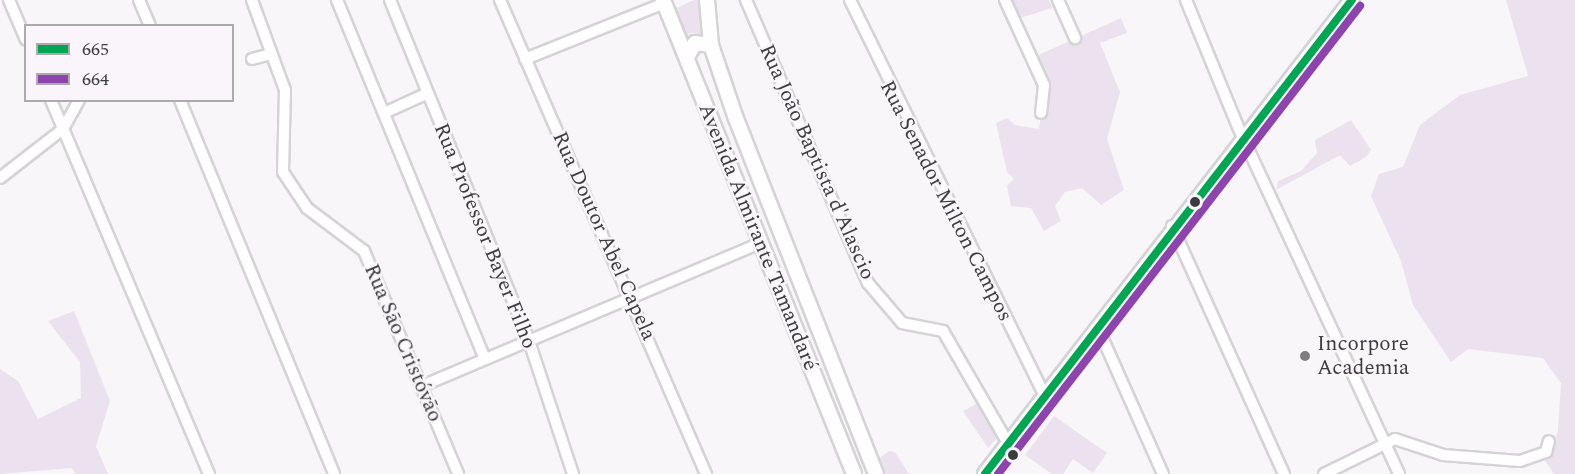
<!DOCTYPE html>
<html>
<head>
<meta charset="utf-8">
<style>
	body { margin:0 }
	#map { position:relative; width:1575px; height:474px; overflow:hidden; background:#f8f6f9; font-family:Spectral,serif }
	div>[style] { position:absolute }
	.green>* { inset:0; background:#ece1ef }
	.roads { filter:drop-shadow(2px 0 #d5d3d5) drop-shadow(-2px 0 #d5d3d5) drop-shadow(0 2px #d5d3d5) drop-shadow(0 -2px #d5d3d5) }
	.minor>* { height:10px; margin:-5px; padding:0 5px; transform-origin:5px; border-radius:5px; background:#fefefe }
	.major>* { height:14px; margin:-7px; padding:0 7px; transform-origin:7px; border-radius:7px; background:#fefefe }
	.bus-1>* { height:8px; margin:-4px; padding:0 4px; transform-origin:4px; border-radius:4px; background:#00a651 }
	.bus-2>* { height:8px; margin:-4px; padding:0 4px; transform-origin:4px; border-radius:4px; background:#8e44ad }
	.dots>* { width:16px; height:16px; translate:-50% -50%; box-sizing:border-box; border:3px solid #f9f5fa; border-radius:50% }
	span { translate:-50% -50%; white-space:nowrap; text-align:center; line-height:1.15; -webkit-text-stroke:5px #f9f5fa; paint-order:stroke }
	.street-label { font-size:21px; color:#3d3c3e }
	.poi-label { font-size:21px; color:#3d3c3e }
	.left { translate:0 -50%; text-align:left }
	.legend { position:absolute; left:24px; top:24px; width:210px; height:78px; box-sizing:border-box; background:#f9f5fa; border:2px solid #aeabaf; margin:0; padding:8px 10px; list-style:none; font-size:18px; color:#3d3c3e }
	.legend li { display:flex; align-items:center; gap:12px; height:30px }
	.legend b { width:30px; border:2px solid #aeabaf }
</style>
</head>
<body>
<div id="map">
	<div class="green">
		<div style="clip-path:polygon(694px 0,702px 0,704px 35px,690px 33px,685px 38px,672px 10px)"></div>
		<div style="clip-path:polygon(1009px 0,1049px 0,1052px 8px,1020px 18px)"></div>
		<div style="clip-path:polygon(1506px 0,1575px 0,1575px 474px,1554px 474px,1544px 459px,1552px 452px,1558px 430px,1561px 383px,1543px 358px,1468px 349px,1451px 362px,1413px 305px,1401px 261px,1371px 196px,1379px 174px,1403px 167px,1420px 125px,1460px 95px,1528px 76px)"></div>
		<div style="clip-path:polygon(1121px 18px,1127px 33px,1100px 43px,1120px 92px,1107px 139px,1124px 190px,1101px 205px,1082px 188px,1065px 192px,1055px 206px,1061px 221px,1044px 231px,1031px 208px,1011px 206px,1007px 186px,1014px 179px,1007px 172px,996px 123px,1007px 118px,1015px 125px,1039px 129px,1044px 93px,1027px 60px)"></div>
		<div style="clip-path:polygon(1351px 120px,1371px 150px,1366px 157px,1350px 166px,1340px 155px,1276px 190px,1278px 181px,1301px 171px,1317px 153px,1315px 140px)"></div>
		<div style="clip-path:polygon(74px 311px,110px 401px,96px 446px,108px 474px,76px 474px,72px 468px,0 474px,0 369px,18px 381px,38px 419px,81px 398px,80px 362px,48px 321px)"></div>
		<div style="clip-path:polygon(980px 402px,998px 437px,988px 448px,963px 411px)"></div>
		<div style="clip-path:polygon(1054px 416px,1107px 453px,1093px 473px,1073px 459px,1063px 474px,1052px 474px,1025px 455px)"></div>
		<div style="clip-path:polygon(889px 451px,895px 452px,909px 474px,882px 474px,878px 459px)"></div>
	</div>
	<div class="roads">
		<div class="minor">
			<div style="left:9px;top:0;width:43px;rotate:67deg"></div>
			<div style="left:139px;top:0;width:28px;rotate:67deg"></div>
			<div style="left:252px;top:0;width:96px;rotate:69.9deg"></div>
			<div style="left:285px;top:90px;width:82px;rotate:91.4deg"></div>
			<div style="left:283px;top:172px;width:43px;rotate:56.3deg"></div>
			<div style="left:307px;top:208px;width:71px;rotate:37deg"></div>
			<div style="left:364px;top:251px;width:242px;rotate:67.1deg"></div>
			<div style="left:337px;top:0;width:388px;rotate:67.6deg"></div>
			<div style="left:390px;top:0;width:368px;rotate:67.8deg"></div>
			<div style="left:529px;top:341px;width:140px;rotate:71.7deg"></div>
			<div style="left:500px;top:0;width:517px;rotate:66.51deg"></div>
			<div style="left:746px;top:0;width:308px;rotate:66.7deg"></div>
			<div style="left:868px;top:283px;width:52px;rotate:49.6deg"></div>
			<div style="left:902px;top:323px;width:42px;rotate:11deg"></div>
			<div style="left:943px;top:331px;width:132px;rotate:59.9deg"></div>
			<div style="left:850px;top:0;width:445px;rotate:63.8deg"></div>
			<div style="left:1005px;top:0;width:94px;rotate:65.4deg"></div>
			<div style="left:1044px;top:85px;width:28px;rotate:96deg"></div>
			<div style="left:1058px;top:0;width:42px;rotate:65.9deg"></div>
			<div style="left:1186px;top:0;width:139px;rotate:67.7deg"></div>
			<div style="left:1239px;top:129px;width:380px;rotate:65.1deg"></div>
			<div style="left:252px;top:59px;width:20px;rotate:-15deg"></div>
			<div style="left:525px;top:59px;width:150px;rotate:-21.9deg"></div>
			<div style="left:51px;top:100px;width:406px;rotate:67.1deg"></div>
			<div style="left:180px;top:100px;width:404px;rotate:67.6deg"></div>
			<div style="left:384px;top:113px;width:48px;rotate:-24.4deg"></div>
			<div style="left:0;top:178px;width:80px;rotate:-37.9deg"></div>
			<div style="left:63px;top:129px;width:33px;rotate:-61deg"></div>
			<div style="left:1172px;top:226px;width:272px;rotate:65.7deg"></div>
			<div style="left:1098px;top:328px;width:160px;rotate:66deg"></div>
			<div style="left:422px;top:386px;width:367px;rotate:-22.9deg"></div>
			<div style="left:1324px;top:474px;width:79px;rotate:-26.2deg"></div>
			<div style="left:1395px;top:439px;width:51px;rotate:18.4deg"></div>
			<div style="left:1443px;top:455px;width:77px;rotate:4.5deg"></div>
			<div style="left:1520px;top:461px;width:28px;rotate:-19deg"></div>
			<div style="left:1546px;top:452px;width:11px;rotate:-75deg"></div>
		</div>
		<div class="major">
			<div style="left:663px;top:0;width:511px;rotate:68.05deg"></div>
			<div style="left:707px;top:0;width:45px;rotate:84.9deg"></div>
			<div style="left:711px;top:45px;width:75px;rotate:71.3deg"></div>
			<div style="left:735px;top:116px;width:385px;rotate:68.5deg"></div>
			<div style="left:687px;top:57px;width:16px;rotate:-60deg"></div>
			<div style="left:695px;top:43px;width:16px;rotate:7deg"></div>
			<div style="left:985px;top:474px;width:599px;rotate:-52.25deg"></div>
		</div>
	</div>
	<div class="bus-1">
		<div style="left:985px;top:474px;width:599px;rotate:-52.25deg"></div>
	</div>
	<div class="bus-2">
		<div style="left:998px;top:474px;width:592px;rotate:-52.28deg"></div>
	</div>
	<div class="dots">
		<div style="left:1195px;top:202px;background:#3d3c3e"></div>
		<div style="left:1305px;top:356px;background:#7e7d7f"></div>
		<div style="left:1013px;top:455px;background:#3d3c3e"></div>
	</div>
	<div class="street-label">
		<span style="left:817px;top:162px;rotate:66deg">Rua João Baptista d'Alascio</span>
		<span style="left:946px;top:201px;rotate:63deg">Rua Senador Milton Campos</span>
		<span style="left:485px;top:236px;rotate:68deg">Rua Professor Bayer Filho</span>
		<span style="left:604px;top:236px;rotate:66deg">Rua Doutor Abel Capela</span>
		<span style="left:758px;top:237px;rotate:68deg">Avenida Almirante Tamandaré</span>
		<span style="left:403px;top:343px;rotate:67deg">Rua São Cristóvão</span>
	</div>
	<div class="poi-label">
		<span class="left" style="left:1317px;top:356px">Incorpore<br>Academia</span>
	</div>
	<ul class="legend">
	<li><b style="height:8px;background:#00a651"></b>665</li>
	<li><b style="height:8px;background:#8e44ad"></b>664</li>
	</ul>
</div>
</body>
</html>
